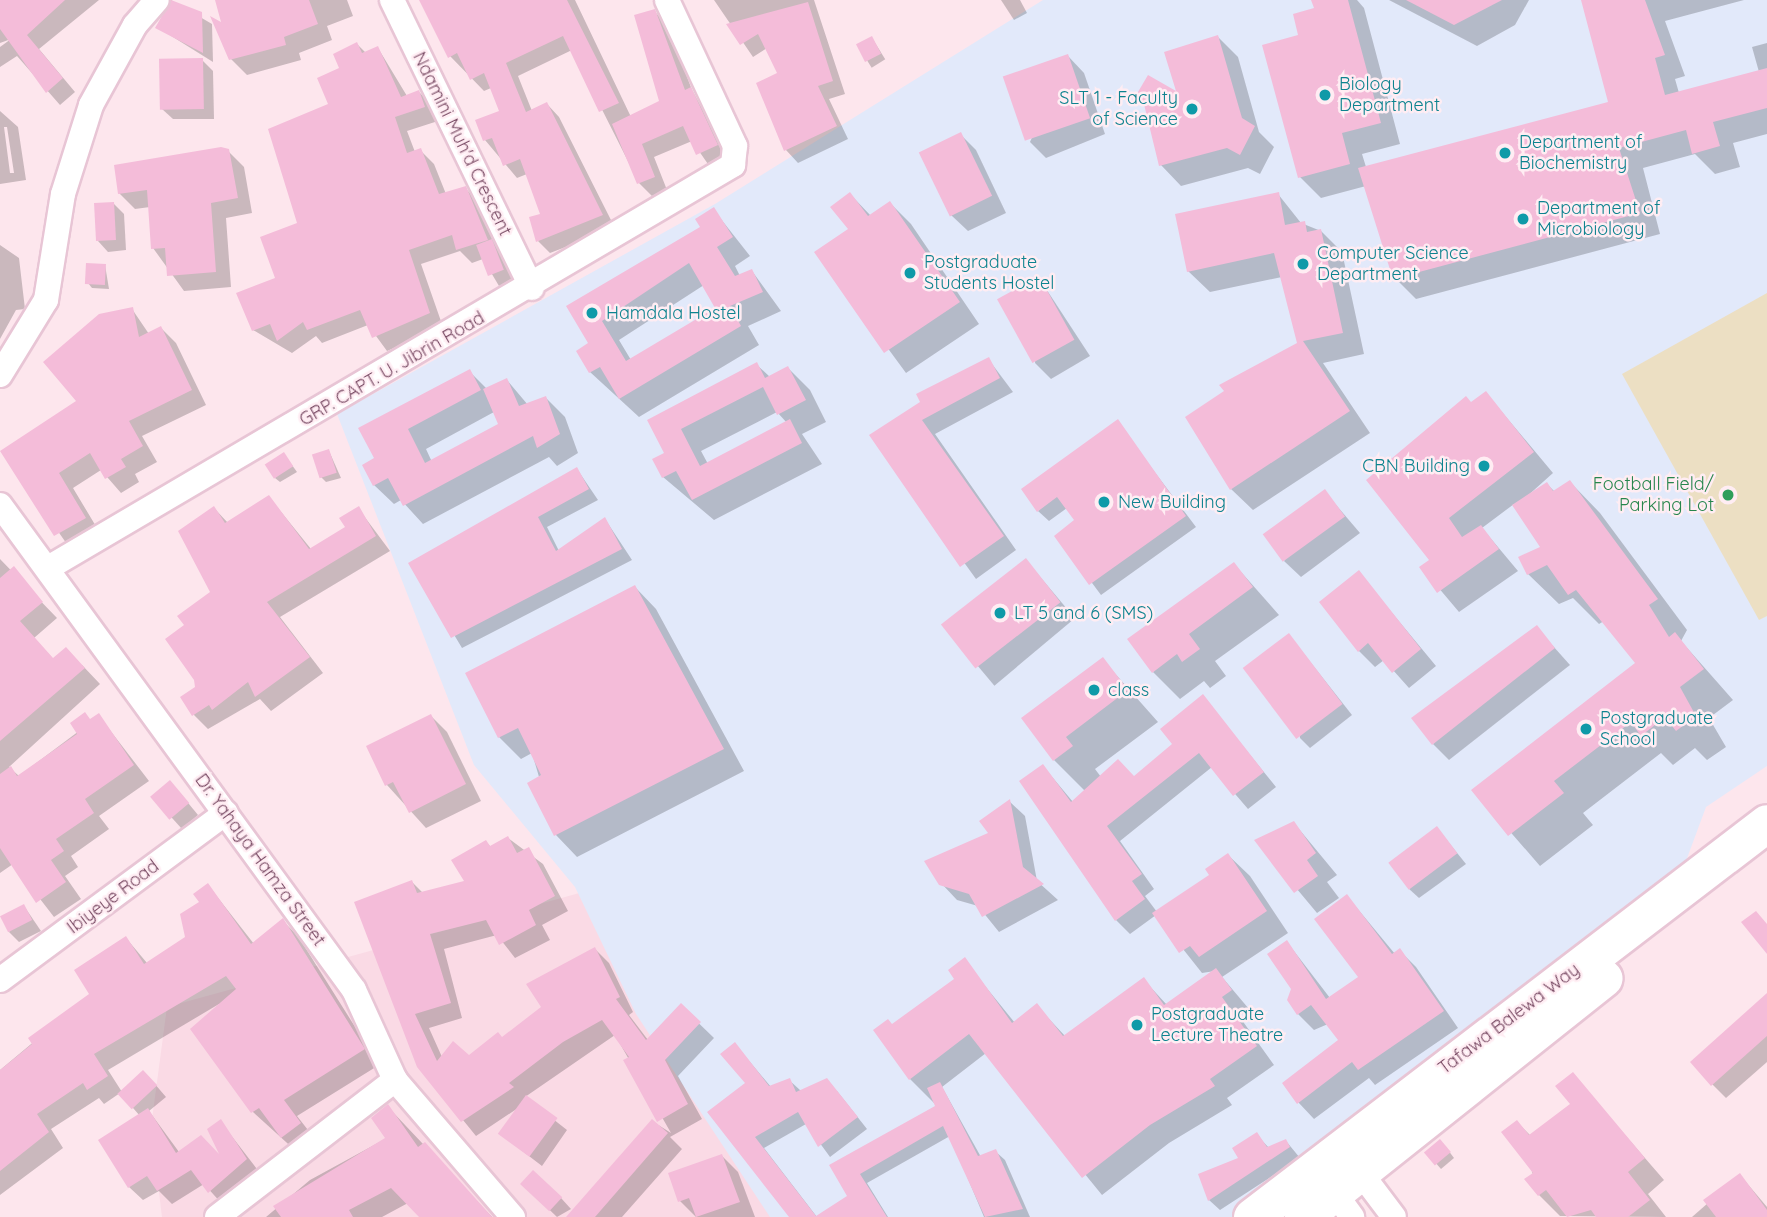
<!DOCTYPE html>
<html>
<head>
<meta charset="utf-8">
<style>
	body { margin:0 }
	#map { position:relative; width:1767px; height:1217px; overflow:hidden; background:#fde6ed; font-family:Quicksand,sans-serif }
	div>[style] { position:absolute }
	.residential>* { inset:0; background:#fadae5 }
	.education>* { inset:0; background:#e2e9fa }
	.green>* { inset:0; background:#ecdfc3 }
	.shadow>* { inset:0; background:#0003; transform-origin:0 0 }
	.building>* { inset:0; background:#f4bcd9; transform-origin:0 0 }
	.roads { filter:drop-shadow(2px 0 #e8c5d5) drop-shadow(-2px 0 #e8c5d5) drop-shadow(0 2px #e8c5d5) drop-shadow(0 -2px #e8c5d5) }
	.street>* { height:24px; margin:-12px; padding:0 12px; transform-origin:12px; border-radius:12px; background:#fff }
	.secondary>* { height:37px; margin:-18.5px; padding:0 18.5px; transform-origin:18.5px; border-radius:18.5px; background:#fff }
	.dots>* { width:19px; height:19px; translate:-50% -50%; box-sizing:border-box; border:4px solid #ffedf3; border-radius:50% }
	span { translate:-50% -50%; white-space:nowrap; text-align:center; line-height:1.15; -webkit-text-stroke:5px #ffedf3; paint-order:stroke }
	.culture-label { font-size:18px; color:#0d838f }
	.left { translate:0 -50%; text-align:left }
	.right { translate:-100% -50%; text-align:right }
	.street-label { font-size:18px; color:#784963 }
	.leisure-label { font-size:18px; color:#27864d }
</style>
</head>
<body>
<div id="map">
	<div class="residential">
		<div style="clip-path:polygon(1007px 775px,1175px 1217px,162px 1217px,151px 1127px,167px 1007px)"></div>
	</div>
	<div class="education">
		<div style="clip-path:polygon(1043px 0,1767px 0,1767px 766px,1706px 807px,1686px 861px,1234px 1217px,770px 1217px,636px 1014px,575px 887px,474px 765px,337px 414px,715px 204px)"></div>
	</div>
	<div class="green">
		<div style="clip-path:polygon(1767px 293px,1767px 616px,1759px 620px,1622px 374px)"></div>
	</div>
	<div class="shadow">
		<div style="clip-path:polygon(0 0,99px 0,39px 49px,75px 92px,60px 105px,17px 56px,0 67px,0 47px,11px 39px,0 43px)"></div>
		<div style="clip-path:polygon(171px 0,212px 24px,213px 62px,157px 27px)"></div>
		<div style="clip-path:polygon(217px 0,347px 0,353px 16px,327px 26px,332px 40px,299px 53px,301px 60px,247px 75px,231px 59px)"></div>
		<div style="clip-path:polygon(421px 0,575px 0,631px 117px,661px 102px,654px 11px,667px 24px,692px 90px,729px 158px,710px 167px,692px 141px,654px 157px,667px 190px,652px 196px,639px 183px,572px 50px,518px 76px,532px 111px,547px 104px,559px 117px,615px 228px,550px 253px,538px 241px,542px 215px,527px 174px,517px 178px,485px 140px,501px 112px,491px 88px,484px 91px,450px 56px)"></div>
		<div style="clip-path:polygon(714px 0,814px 0,845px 94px,829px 99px,848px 139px,798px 163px,786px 150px,758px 84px,779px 74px,767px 48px,753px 57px)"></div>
		<div style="clip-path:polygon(1001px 0,1020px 0,1027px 13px,1014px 20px)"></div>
		<div style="clip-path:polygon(1313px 0,1357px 0,1364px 8px,1400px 144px,1362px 154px,1366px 167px,1610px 103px,1583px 0,1744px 0,1665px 21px,1685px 76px,1675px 79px,1679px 93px,1759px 72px,1752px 47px,1767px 43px,1767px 134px,1733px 143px,1740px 167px,1715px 174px,1695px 154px,1643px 168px,1660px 234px,1416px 299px,1395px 278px,1366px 186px,1321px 198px,1300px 177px,1300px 37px,1316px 10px)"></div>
		<div style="clip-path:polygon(1389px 0,1529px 0,1515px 25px,1477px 46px)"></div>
		<div style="clip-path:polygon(1218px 37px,1238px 57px,1259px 132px,1274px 147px,1260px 174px,1248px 168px,1181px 186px,1161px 165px,1146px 105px,1138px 97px,1179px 94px)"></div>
		<div style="left:872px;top:38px;width:25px;height:16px;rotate:58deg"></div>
		<div style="clip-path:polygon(357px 44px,366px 53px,378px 48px,407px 96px,419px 92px,433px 106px,438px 121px,407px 131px,415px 152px,420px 150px,434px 164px,446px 194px,465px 188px,479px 202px,514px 281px,499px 286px,483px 259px,472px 263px,460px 251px,421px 264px,443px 327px,387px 351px,368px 325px,322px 343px,316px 336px,292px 353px,253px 330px,299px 224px,341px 69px)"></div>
		<div style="clip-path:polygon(1068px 56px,1084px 73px,1105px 134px,1046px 158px,1030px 142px)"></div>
		<div style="clip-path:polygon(202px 60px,213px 71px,214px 119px,173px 119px,162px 109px)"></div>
		<div style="clip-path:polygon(evenodd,0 111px,18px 127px,26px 180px,0 184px,0 111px,4px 127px,7px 127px,14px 173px,10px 173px,4px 127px)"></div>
		<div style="clip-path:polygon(960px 134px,976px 150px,1006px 213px,968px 231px,951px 215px,921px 153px)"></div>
		<div style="clip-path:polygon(228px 151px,244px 167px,252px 213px,226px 218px,231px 287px,184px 291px,153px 248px,150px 207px,135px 209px,119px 193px)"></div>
		<div style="clip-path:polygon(850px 194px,871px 216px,890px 203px,911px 224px,979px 324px,906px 373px,817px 252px,850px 230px)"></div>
		<div style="clip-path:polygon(1278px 194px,1301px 223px,1321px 231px,1342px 252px,1364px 354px,1323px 363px,1370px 433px,1253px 510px,1231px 489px,1299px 343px,1282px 277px,1210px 292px,1188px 271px)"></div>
		<div style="clip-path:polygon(113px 203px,124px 214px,126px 250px,108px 252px,98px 241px)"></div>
		<div style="clip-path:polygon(evenodd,713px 209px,750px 256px,735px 266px,740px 276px,752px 271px,781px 311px,748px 326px,759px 345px,639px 417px,590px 372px,591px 344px,569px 307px,703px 227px,713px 209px,704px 285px,718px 308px,631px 360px,619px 340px,704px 285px)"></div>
		<div style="clip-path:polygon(0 245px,19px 258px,25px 309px,16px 310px,0 339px)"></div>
		<div style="clip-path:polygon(105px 265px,109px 289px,92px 288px,88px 283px)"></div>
		<div style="clip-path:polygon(1039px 278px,1090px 356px,1051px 379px,1035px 363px)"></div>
		<div style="clip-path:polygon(132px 309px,149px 334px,161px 328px,176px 343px,206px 405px,142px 436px,157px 462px,135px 474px,139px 482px,121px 493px,101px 470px,73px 488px,100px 533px,71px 550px,3px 452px,79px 401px)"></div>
		<div style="clip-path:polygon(989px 360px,1013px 392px,935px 434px,1016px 550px,976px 579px,872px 435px)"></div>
		<div style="clip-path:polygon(evenodd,757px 365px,770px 377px,788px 368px,810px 390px,826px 422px,802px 434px,822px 464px,714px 520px,663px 477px,666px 454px,649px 421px,757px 365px,777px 412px,787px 423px,708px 464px,701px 451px,777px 412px)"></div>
		<div style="clip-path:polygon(evenodd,469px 371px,487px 389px,507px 380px,528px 405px,546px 398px,565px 417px,578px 453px,557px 466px,549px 457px,423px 524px,401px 500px,394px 504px,374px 485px,376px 459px,361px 429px,469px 371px,494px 412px,500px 425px,432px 462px,426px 449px,494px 412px)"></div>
		<div style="clip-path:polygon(1486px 393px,1553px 473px,1523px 500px,1547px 484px,1555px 492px,1570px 482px,1600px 513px,1687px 630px,1681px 641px,1733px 700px,1709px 718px,1726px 747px,1707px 760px,1695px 748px,1673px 765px,1661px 753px,1583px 813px,1593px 825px,1540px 866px,1474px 790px,1638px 663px,1604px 621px,1599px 624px,1573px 598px,1559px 604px,1528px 574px,1543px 547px,1514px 504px,1482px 528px,1518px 571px,1459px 612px,1421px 567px,1431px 560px,1472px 404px)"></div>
		<div style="clip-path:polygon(1117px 422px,1196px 527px,1101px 595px,1057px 536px,1077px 520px,1067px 508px,1049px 521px,1038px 511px)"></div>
		<div style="clip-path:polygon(329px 451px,341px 478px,326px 482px,321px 477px)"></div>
		<div style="clip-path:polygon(284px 454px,297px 472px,280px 482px,275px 478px)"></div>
		<div style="clip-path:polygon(577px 469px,598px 500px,547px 527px,559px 551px,605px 519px,632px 560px,462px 648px,411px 563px)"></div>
		<div style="clip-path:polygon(1325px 492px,1360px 533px,1301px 577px,1284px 561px)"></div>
		<div style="clip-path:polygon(269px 497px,311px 549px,347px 528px,358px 508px,390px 551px,280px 617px,323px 673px,271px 711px,260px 699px,208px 729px,194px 715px,197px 688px,187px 626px,212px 592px,214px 508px,228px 523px)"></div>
		<div style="clip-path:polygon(0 559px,57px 618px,34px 638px,54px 660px,82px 665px,100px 684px,9px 767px,19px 776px,99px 716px,149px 781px,99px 816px,109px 829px,71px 856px,78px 867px,65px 876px,81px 899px,54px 917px,13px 864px,0 873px)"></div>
		<div style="left:1026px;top:560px;width:76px;height:105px;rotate:50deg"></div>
		<div style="clip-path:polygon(1234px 564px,1279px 615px,1215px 661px,1226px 676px,1210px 688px,1204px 681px,1180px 699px,1153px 672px)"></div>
		<div style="clip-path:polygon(1359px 573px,1436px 666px,1409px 688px,1384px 660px,1375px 667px,1359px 651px)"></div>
		<div style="clip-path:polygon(635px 587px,656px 609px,744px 771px,577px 857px,556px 835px,532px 753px,521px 759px,499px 737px)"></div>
		<div style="clip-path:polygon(1536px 627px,1570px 665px,1449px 760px,1433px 744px)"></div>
		<div style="clip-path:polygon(1289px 635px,1352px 715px,1310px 748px,1300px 738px)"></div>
		<div style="clip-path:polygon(1103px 660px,1158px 722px,1095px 769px,1101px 777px,1135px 778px,1175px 744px,1203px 697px,1276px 787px,1248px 809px,1212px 767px,1120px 841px,1154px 889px,1145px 896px,1157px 912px,1211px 876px,1228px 855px,1250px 876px,1288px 933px,1222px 977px,1249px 1009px,1239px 1016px,1274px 1065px,1227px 1098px,1232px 1105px,1169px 1143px,1102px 1195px,986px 1053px,942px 1087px,981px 1157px,995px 1151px,1005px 1160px,1030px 1217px,984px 1217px,950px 1136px,867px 1183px,888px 1217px,848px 1217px,849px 1197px,831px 1166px,937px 1106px,910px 1079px,893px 1026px,956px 979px,964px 960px,1015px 1023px,1037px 1006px,1065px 1036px,1144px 980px,1167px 1005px,1215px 971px,1202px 973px,1156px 915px,1130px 934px,1116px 920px,1043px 766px,1073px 802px,1085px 791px,1054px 760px)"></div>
		<div style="clip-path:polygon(431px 716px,447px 732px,481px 801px,426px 828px,387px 785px,368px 747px)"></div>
		<div style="clip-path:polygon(180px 793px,198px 815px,182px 829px,153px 797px)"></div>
		<div style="clip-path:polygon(1009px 801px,1025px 816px,1037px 881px,1058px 900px,999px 932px,978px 906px,957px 900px,941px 883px,990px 834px)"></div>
		<div style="clip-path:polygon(1294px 823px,1337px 875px,1327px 882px,1339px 898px,1317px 913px,1256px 840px)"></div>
		<div style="clip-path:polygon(1437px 828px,1466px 864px,1419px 898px,1408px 888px)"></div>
		<div style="clip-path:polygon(508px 838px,543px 864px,568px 911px,542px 925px,550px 940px,515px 958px,497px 935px,444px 949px,462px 1018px,429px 1028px,442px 1057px,469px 1057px,502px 1039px,543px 1007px,595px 949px,609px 963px,633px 1012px,629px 1015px,648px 1040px,681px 1006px,714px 1038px,678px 1076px,702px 1119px,670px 1137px,682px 1149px,622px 1217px,572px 1217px,652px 1121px,671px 1133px,615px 1035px,525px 1097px,567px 1130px,542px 1166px,500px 1134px,518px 1108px,476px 1136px,419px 1066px,356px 903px,412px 882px,423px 893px,467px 882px,486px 842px,491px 847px)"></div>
		<div style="clip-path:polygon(208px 885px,254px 944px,283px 921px,298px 936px,379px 1065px,297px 1116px,315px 1139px,297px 1152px,253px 1112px,219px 1004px,108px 1070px,122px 1092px,154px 1083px,166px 1097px,149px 1111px,179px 1152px,221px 1158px,220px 1121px,260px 1173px,223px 1205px,204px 1184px,172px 1204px,159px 1191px,143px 1200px,129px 1187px,140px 1116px,120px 1093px,104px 1104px,99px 1098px,51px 1129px,63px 1148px,0 1195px,0 1070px,91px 994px,126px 938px,147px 963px,187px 937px)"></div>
		<div style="clip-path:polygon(1347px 896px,1395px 954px,1400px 951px,1416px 967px,1458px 1028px,1375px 1085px,1369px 1078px,1314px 1119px,1298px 1102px,1340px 1041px,1328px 1024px,1314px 1030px,1298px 1014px,1287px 942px,1330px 998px,1361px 977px)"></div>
		<div style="clip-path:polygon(24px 906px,41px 931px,19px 942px,9px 932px)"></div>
		<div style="clip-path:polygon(1767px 996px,1767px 1062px,1726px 1098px,1712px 1084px)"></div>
		<div style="clip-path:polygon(735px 1044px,771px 1087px,789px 1080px,800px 1090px,837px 1091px,867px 1129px,830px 1157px,806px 1124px,764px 1148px,817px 1217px,792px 1217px,710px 1112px,747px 1084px)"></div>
		<div style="clip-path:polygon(1573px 1075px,1664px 1180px,1648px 1194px,1666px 1217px,1560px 1216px,1539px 1195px,1517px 1122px,1531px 1136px,1572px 1104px)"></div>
		<div style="clip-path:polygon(388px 1107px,492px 1217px,421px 1217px,408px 1203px,382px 1217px,266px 1217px,310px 1180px,387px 1138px)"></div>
		<div style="clip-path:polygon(1257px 1135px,1269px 1148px,1286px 1141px,1300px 1158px,1220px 1210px,1209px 1200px)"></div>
		<div style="clip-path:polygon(1445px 1146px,1454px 1158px,1441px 1169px,1426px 1152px)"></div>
		<div style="clip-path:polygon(722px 1156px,738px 1172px,755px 1217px,696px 1217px,680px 1201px)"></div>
		<div style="clip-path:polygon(1740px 1175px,1767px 1207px,1767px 1217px,1692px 1217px)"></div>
		<div style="clip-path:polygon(533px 1194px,561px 1198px,571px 1209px,557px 1217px)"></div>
	</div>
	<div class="building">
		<div style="clip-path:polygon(0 0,65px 0,27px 35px,63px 78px,46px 93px,0 29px)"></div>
		<div style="clip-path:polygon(171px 0,202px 12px,203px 53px,155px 28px)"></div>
		<div style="clip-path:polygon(215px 0,309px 0,318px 24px,284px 37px,286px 45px,229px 60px,210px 16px,221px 22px)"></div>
		<div style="clip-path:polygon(419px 0,567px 0,619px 103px,599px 112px,563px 36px,506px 63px,526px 112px,547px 102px,603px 215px,536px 242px,529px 217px,540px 214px,520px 159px,503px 166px,492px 138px,483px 141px,475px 120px,499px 111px,484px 73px,470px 80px,457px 53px,448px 58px)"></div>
		<div style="clip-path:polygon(1311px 0,1348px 0,1381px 123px,1342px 133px,1350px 164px,1298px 178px,1262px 45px,1298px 35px,1293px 14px,1314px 8px)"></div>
		<div style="clip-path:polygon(1406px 0,1502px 0,1454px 25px)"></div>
		<div style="clip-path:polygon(1581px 0,1645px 0,1665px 55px,1655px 58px,1665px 95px,1767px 68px,1767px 108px,1713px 122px,1720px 146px,1692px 154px,1686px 130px,1619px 148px,1640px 213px,1393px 279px,1358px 168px,1608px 102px)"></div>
		<div style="clip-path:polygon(808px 2px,833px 81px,818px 86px,837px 126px,784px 151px,756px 83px,777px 73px,758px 34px,740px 45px,726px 24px)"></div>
		<div style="clip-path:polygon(655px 9px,685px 90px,691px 87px,718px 145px,696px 155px,683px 126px,642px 144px,655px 177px,637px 184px,612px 124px,659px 101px,634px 15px)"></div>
		<div style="clip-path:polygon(1218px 35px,1242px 118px,1255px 126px,1240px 155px,1227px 148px,1159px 166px,1143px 100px,1135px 97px,1148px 75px,1176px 91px,1164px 52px)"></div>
		<div style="left:872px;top:36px;width:20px;height:18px;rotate:63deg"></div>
		<div style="clip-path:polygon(357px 42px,362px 53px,378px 46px,401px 97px,419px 90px,425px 107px,395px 117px,407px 153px,421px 148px,439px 194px,466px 186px,488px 240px,456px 250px,452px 235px,409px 250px,430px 313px,372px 338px,360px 310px,307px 330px,303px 322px,277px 341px,270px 324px,252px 331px,236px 293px,275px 278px,260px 237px,297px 223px,268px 129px,328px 104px,317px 78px,339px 68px,333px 54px)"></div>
		<div style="left:1068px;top:54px;width:68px;height:69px;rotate:71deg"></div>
		<div style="left:203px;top:58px;width:51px;height:44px;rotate:89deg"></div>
		<div style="left:961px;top:132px;width:71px;height:47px;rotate:64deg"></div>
		<div style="clip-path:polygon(221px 147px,229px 149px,238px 198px,211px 203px,216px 272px,167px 276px,165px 248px,151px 249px,147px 190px,118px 194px,114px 165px)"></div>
		<div style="clip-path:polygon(850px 192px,868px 216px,890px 201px,960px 302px,884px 353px,814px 252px,848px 229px,830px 207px)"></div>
		<div style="clip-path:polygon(1279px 192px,1285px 225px,1305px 221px,1307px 232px,1321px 229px,1343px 333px,1303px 341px,1350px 411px,1230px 490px,1185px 417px,1224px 391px,1219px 385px,1297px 343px,1274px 253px,1187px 272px,1175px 214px)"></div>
		<div style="left:114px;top:202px;width:38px;height:20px;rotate:87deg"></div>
		<div style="clip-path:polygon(evenodd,714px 207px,733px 237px,717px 247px,735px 276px,752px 269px,763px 292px,730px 306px,741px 326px,619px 399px,600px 367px,589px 373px,576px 351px,588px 343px,566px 306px,700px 227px,695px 219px,714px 207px,689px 263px,715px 308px,626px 361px,602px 321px,689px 263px)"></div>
		<div style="left:492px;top:239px;width:33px;height:17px;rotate:69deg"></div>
		<div style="left:86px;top:263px;width:20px;height:21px;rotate:3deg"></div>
		<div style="left:1039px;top:276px;width:73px;height:48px;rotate:61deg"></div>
		<div style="clip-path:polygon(133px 307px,139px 337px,161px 326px,192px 390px,129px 421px,143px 446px,121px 459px,126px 467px,105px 479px,90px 453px,59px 473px,86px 518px,54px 536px,0 451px,76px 401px,43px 362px,99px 314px)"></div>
		<div style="clip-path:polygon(989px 357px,1000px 378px,922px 420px,1004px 536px,960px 567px,869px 435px,920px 402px,916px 394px)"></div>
		<div style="clip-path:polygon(757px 362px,765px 378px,788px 366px,806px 400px,777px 415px,763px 387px,681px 429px,700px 466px,790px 419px,802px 443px,692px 500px,676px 471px,662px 478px,652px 459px,664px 453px,647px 420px)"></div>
		<div style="clip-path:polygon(470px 369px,481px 390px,408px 429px,425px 463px,498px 424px,483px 389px,507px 378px,519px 406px,546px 396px,560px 434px,537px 448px,533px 436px,403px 506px,388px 478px,373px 486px,362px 465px,374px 458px,358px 428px)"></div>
		<div style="clip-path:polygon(1486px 391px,1534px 452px,1449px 518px,1462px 537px,1481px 525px,1499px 549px,1437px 593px,1419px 567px,1429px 560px,1366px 480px,1466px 396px,1471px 402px)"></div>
		<div style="clip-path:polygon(1118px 419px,1186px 516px,1089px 585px,1054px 536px,1074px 520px,1057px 497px,1037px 512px,1021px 489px)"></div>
		<div style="left:329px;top:449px;width:25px;height:18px;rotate:72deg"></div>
		<div style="left:284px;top:452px;width:17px;height:23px;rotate:57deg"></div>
		<div style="clip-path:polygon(577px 467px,589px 489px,538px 517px,556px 551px,605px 517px,622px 549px,451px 638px,408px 563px)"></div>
		<div style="clip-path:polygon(1570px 480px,1658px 599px,1649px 605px,1669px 637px,1675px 632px,1704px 669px,1680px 687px,1696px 716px,1676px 731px,1665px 717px,1641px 736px,1631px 722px,1554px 781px,1564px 793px,1508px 836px,1471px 790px,1635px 663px,1576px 590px,1568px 595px,1547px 565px,1527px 575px,1518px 557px,1540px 547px,1512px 505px,1547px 482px,1553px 491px)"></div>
		<div style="left:1325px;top:489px;width:34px;height:77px;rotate:54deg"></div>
		<div style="clip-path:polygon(269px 495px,309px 549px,345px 527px,339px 518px,359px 506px,376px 536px,267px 602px,310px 657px,255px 697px,248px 682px,212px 710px,209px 705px,192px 716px,180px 697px,195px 687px,194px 680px,165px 639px,184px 625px,177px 616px,210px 592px,178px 531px,214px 506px,225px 523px)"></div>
		<div style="left:1026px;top:558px;width:56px;height:108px;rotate:52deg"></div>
		<div style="clip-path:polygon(1234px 562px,1253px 587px,1189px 634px,1200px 649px,1182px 662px,1177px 654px,1152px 673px,1127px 639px)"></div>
		<div style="clip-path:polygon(14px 566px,43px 602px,20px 621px,53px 658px,66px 647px,85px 668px,0 741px,0 578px)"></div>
		<div style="clip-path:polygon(1359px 570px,1421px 649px,1392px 673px,1368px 643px,1358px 652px,1319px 602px)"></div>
		<div style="clip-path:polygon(635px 585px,724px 749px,554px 836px,527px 783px,541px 775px,518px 728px,498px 738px,465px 673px)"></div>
		<div style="clip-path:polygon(1537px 625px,1555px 648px,1432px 745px,1411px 718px)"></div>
		<div style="left:1289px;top:633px;width:89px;height:58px;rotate:53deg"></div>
		<div style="clip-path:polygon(1103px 657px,1128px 690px,1066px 737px,1073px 746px,1053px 761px,1021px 718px)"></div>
		<div style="clip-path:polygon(1203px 694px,1264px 772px,1233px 796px,1199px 753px,1107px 826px,1142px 874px,1132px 881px,1145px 899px,1115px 921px,1019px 781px,1043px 764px,1071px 802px,1118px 759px,1134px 776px,1172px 744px,1160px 729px)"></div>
		<div style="clip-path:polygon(85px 712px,90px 719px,99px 713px,134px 765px,85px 799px,94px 813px,56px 839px,64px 851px,51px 860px,66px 882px,36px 903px,0 848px,0 774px,11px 766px,17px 776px,77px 734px,70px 723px)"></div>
		<div style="clip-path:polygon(431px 714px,466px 784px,409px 813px,393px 782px,385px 786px,366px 746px)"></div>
		<div style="left:170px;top:780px;width:30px;height:26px;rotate:50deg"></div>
		<div style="clip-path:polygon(1010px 799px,1023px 867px,1044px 884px,982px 917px,969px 894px,939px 885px,924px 861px,988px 833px,979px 821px)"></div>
		<div style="clip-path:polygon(1294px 821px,1316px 853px,1307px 860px,1318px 876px,1294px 893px,1254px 840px)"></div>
		<div style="left:1437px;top:826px;width:34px;height:61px;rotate:53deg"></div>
		<div style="clip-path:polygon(508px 836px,517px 853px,529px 847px,555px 896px,529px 910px,536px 925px,499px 945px,486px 920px,430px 934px,451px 1003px,415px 1014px,437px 1061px,453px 1041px,469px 1055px,498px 1032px,502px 1037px,541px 1007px,526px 984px,595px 947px,620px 997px,616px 999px,646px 1040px,681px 1003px,701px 1022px,665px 1060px,688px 1104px,657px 1122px,623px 1060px,629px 1057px,602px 1020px,563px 1042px,509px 1083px,514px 1087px,461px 1122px,417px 1067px,354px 902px,412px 880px,417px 893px,464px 881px,451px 860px,486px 840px,490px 846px)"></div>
		<div style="clip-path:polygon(1228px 853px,1267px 911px,1199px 957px,1190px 946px,1179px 953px,1152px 913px,1209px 875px,1205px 869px)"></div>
		<div style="clip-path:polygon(208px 883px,251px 944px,283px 918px,365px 1049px,284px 1100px,301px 1123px,281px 1138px,259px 1108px,251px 1113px,190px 1029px,236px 989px,226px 976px,94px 1054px,108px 1076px,87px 1090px,83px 1083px,37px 1114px,49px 1132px,0 1171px,0 1070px,32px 1044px,28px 1038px,89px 994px,74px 970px,126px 936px,144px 964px,185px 937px,180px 914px,199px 902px,193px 894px)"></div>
		<div style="clip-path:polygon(1347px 894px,1392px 954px,1400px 948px,1444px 1011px,1358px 1070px,1352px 1062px,1297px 1104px,1282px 1083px,1338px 1040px,1311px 1005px,1297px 1015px,1287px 1000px,1291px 989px,1267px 954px,1287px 940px,1326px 999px,1358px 977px,1314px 919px)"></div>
		<div style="left:24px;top:904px;width:18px;height:27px;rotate:63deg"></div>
		<div style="clip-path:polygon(1756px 911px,1767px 924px,1767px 954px,1741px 922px)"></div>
		<div style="clip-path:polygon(965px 957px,1012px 1023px,1037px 1003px,1063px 1036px,1144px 977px,1164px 1005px,1216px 968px,1232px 990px,1222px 997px,1257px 1046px,1210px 1079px,1215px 1086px,1150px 1125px,1082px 1178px,969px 1034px,909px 1080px,873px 1030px,888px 1019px,892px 1024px,954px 979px,948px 970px)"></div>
		<div style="clip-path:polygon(1767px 993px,1767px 1036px,1711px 1086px,1690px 1062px)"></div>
		<div style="clip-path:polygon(735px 1042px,769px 1086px,790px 1078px,796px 1092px,827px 1078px,858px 1117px,818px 1147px,798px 1112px,755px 1137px,816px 1216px,847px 1196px,829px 1165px,935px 1106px,927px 1088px,940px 1082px,978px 1156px,996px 1149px,1023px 1209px,985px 1217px,943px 1126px,860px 1174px,887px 1217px,789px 1217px,707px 1112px,745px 1083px,720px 1054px)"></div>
		<div style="left:143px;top:1070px;width:21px;height:35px;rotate:47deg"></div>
		<div style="clip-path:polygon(1573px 1072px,1645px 1158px,1628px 1172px,1650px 1200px,1628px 1217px,1596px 1217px,1591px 1210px,1567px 1217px,1546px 1190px,1538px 1196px,1524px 1179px,1533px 1173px,1501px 1132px,1517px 1120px,1529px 1135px,1570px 1104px,1555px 1086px)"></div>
		<div style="left:526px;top:1095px;width:39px;height:48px;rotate:36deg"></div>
		<div style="clip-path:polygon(388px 1104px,418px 1147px,425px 1142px,492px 1217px,419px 1217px,391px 1188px,349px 1210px,353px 1217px,281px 1217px,273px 1206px,385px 1138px,371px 1118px)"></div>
		<div style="clip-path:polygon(148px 1108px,176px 1153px,201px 1135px,219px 1154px,207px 1129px,221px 1119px,247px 1159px,208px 1193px,191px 1170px,157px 1191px,147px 1176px,128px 1188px,98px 1140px)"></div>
		<div style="clip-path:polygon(652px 1119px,668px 1133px,595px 1217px,566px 1217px)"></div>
		<div style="clip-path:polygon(1257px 1132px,1267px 1147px,1286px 1139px,1290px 1147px,1208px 1201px,1198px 1174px,1238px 1158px,1232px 1148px)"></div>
		<div style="left:1440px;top:1139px;width:17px;height:21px;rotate:50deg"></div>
		<div style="clip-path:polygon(722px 1154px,740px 1202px,696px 1217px,689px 1198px,678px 1202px,668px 1173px)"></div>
		<div style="left:533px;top:1170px;width:40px;height:19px;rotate:43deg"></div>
		<div style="clip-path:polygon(1740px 1173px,1767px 1210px,1767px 1217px,1716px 1217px,1703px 1200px)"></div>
	</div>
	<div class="roads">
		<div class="street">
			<div style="left:392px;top:0;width:320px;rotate:64.1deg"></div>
			<div style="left:0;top:375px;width:88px;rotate:-58.5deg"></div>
			<div style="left:46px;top:300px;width:107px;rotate:-80.9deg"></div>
			<div style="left:63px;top:194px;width:93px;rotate:-72.5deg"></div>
			<div style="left:91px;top:105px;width:91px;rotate:-61.2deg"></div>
			<div style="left:135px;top:25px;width:33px;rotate:-49deg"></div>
			<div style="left:0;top:505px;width:600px;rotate:53.87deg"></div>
			<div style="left:354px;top:990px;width:99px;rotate:65.5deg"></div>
			<div style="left:395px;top:1080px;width:181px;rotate:49.3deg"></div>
			<div style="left:48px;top:568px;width:795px;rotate:-30.47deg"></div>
			<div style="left:733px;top:165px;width:19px;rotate:-84deg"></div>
			<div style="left:735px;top:146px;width:161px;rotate:-115deg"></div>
			<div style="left:0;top:980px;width:281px;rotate:-36.5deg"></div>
			<div style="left:1360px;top:1172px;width:56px;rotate:52.9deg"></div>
			<div style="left:1334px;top:1192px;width:31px;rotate:54deg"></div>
			<div style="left:217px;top:1217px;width:225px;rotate:-37.6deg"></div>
		</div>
		<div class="secondary">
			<div style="left:1252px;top:1217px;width:648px;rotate:-37.42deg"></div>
			<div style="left:1303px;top:1217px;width:384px;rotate:-38.5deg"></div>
		</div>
	</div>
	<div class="dots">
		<div style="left:1325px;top:95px;background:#0f9aa8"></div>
		<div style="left:1192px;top:109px;background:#0f9aa8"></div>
		<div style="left:1505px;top:153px;background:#0f9aa8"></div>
		<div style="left:1523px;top:219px;background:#0f9aa8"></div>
		<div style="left:1303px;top:264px;background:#0f9aa8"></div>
		<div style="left:910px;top:273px;background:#0f9aa8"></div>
		<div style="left:592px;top:313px;background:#0f9aa8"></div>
		<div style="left:1484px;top:466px;background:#0f9aa8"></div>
		<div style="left:1728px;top:495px;background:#2e9e5b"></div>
		<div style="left:1104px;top:502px;background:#0f9aa8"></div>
		<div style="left:1000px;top:613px;background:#0f9aa8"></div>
		<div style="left:1094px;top:690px;background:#0f9aa8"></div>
		<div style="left:1586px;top:729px;background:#0f9aa8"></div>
		<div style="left:1137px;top:1025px;background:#0f9aa8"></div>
	</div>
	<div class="culture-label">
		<span class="left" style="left:1339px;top:95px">Biology<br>Department</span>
		<span class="right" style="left:1178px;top:109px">SLT 1 - Faculty<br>of Science</span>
		<span class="left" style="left:1519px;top:153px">Department of<br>Biochemistry</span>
		<span class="left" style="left:1537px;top:219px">Department of<br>Microbiology</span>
		<span class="left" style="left:1317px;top:264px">Computer Science<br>Department</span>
		<span class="left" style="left:924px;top:273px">Postgraduate<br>Students Hostel</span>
		<span class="left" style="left:606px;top:313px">Hamdala Hostel</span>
		<span class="right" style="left:1470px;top:466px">CBN Building</span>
		<span class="left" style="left:1118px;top:502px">New Building</span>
		<span class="left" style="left:1014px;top:613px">LT 5 and 6 (SMS)</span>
		<span class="left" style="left:1108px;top:690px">class</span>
		<span class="left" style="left:1600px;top:729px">Postgraduate<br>School</span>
		<span class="left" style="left:1151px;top:1025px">Postgraduate<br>Lecture Theatre</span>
	</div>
	<div class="street-label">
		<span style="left:462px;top:144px;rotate:64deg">Ndamini Muh'd Crescent</span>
		<span style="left:392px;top:369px;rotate:-30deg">GRP. CAPT. U. Jibrin Road</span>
		<span style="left:260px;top:860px;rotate:54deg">Dr. Yahaya Hamza Street</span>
		<span style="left:113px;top:897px;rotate:-37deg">Ibiyeye Road</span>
		<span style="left:1509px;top:1019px;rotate:-37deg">Tafawa Balewa Way</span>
	</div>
	<div class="leisure-label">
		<span class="right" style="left:1714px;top:495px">Football Field/<br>Parking Lot</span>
	</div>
</div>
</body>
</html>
